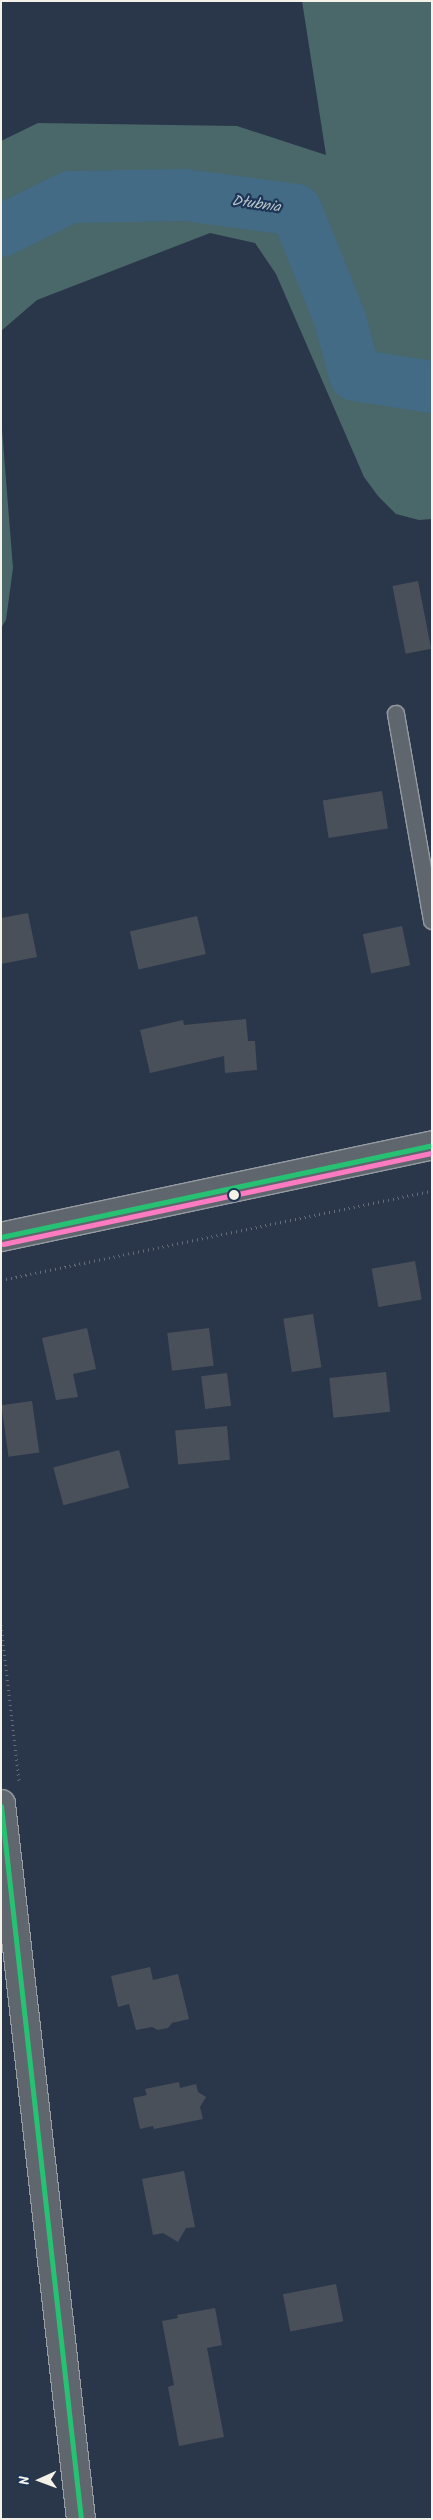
<!DOCTYPE html>
<html>
<head>
<meta charset="utf-8">
<style>
	body { margin:0 }
	#map { position:relative; width:433px; height:2520px; overflow:hidden; background:#2a374a; font-family:Kalam,sans-serif }
	div>[style] { position:absolute }
	.green>* { inset:0; background:#4a6769 }
	.river>* { height:52px; margin:-26px; padding:0 26px; transform-origin:26px; border-radius:26px; background:#436b85 }
	.building>* { inset:0; background:#4a505a; transform-origin:0 0 }
	.path>* { height:3px; margin-top:-1.5px; transform-origin:0; background:repeating-linear-gradient(90deg,#666d76 0 1px,transparent 0 5px) }
	.roads { filter:drop-shadow(1px 0 #979ca3) drop-shadow(-1px 0 #979ca3) drop-shadow(0 1px #979ca3) drop-shadow(0 -1px #979ca3) }
	.lane>* { height:16px; margin:-8px; padding:0 8px; transform-origin:8px; border-radius:8px; background:#60666e }
	.secondary>* { height:28px; margin:-14px; padding:0 14px; transform-origin:14px; border-radius:14px; background:#60666e }
	.bus-1>* { height:5px; margin:-2.5px; padding:0 2.5px; transform-origin:2.5px; border-radius:2.5px; background:#26c172 }
	.bus-2>* { height:5px; margin:-2.5px; padding:0 2.5px; transform-origin:2.5px; border-radius:2.5px; background:#fe7ac1 }
	.dots>* { width:14px; height:14px; translate:-50% -50%; box-sizing:border-box; border:2px solid #1d3557; border-radius:50% }
	span { translate:-50% -50%; white-space:nowrap; text-align:center; line-height:1.15; -webkit-text-stroke:4.5px #1d3557; paint-order:stroke }
	.water-label { font-size:15px; color:#b7c4c7; font-style:italic }
	.frame { position:absolute; inset:0; border:2px solid #f4f1e8; pointer-events:none }
	.north { position:absolute; left:15px; top:2455px; width:50px; height:50px; -webkit-text-stroke:4px #1d3557; paint-order:stroke; rotate:268deg; font-size:14px; font-weight:700; line-height:20px; text-align:center; color:#f4f1e8 }
	.north::after { content:''; display:block; margin:auto; width:18px; height:22px; background:#f4f1e8; clip-path:polygon(50% 0,100% 100%,50% 72%,0 100%) }
</style>
</head>
<body>
<div id="map">
	<div class="green">
		<div style="clip-path:polygon(302px 1px,432px 1px,432px 519px,419px 520px,396px 514px,378px 496px,364px 477px,276px 274px,255px 243px,210px 233px,37px 300px,1px 331px,1px 141px,38px 123px,237px 126px,326px 155px)"></div>
		<div style="clip-path:polygon(1px 417px,13px 568px,6px 620px,1px 628px)"></div>
	</div>
	<div class="river">
		<div style="left:1px;top:231px;width:77px;rotate:-26.2deg"></div>
		<div style="left:70px;top:197px;width:115px;rotate:-1deg"></div>
		<div style="left:185px;top:195px;width:112px;rotate:7.7deg"></div>
		<div style="left:296px;top:210px;width:118px;rotate:68deg"></div>
		<div style="left:340px;top:319px;width:58px;rotate:75deg"></div>
		<div style="left:355px;top:375px;width:78px;rotate:8.9deg"></div>
	</div>
	<div class="building">
		<div style="left:418px;top:581px;width:69px;height:26px;rotate:79deg"></div>
		<div style="left:382px;top:791px;width:38px;height:60px;rotate:81deg"></div>
		<div style="clip-path:polygon(28px 913px,37px 957px,1px 964px,1px 918px)"></div>
		<div style="left:197px;top:916px;width:39px;height:69px;rotate:77deg"></div>
		<div style="left:402px;top:926px;width:40px;height:40px;rotate:78deg"></div>
		<div style="clip-path:polygon(246px 1019px,248px 1041px,255px 1041px,257px 1070px,225px 1073px,224px 1056px,150px 1073px,140px 1030px,183px 1020px,184px 1025px)"></div>
		<div style="left:415px;top:1261px;width:39px;height:44px;rotate:80deg"></div>
		<div style="left:313px;top:1314px;width:54px;height:30px;rotate:81deg"></div>
		<div style="clip-path:polygon(87px 1328px,96px 1369px,73px 1374px,78px 1397px,56px 1400px,42px 1338px)"></div>
		<div style="left:209px;top:1328px;width:38px;height:42px;rotate:83deg"></div>
		<div style="left:386px;top:1372px;width:40px;height:57px;rotate:84deg"></div>
		<div style="left:227px;top:1373px;width:33px;height:26px;rotate:83deg"></div>
		<div style="left:32px;top:1401px;width:52px;height:31px;rotate:82deg"></div>
		<div style="left:227px;top:1426px;width:34px;height:52px;rotate:85deg"></div>
		<div style="left:119px;top:1450px;width:39px;height:68px;rotate:75deg"></div>
		<div style="clip-path:polygon(150px 1967px,153px 1980px,178px 1974px,189px 2019px,172px 2023px,168px 2028px,158px 2030px,152px 2027px,136px 2030px,129px 2004px,118px 2007px,111px 1976px)"></div>
		<div style="clip-path:polygon(179px 2082px,180px 2088px,196px 2084px,198px 2092px,206px 2097px,200px 2107px,203px 2119px,154px 2129px,153px 2126px,140px 2129px,133px 2098px,147px 2095px,145px 2089px)"></div>
		<div style="clip-path:polygon(184px 2171px,195px 2227px,186px 2228px,178px 2242px,163px 2233px,153px 2235px,142px 2179px)"></div>
		<div style="left:336px;top:2284px;width:38px;height:54px;rotate:79deg"></div>
		<div style="clip-path:polygon(215px 2308px,222px 2345px,207px 2348px,224px 2437px,179px 2446px,168px 2387px,174px 2385px,162px 2321px,178px 2318px,177px 2315px)"></div>
	</div>
	<div class="path">
		<div style="left:1px;top:1280px;width:440px;rotate:-11.7deg"></div>
		<div style="left:1px;top:1625px;width:157px;rotate:83.4deg"></div>
	</div>
	<div class="roads">
		<div class="lane">
			<div style="left:396px;top:714px;width:210px;rotate:80.1deg"></div>
		</div>
		<div class="secondary">
			<div style="left:1px;top:1237px;width:441px;rotate:-12deg"></div>
			<div style="left:1px;top:1804px;width:719px;rotate:83.62deg"></div>
		</div>
	</div>
	<div class="bus-1">
		<div style="left:1px;top:1237px;width:441px;rotate:-12deg"></div>
		<div style="left:1px;top:1806px;width:717px;rotate:83.6deg"></div>
	</div>
	<div class="bus-2">
		<div style="left:3px;top:1244px;width:439px;rotate:-12deg"></div>
	</div>
	<div class="dots">
		<div style="left:234px;top:1195px;background:#f4f1e8"></div>
	</div>
	<div class="water-label">
		<span style="left:256px;top:205px;rotate:8deg">Dłubnia</span>
	</div>
	<div class="frame"></div>
	<div class="north">N</div>
</div>
</body>
</html>
